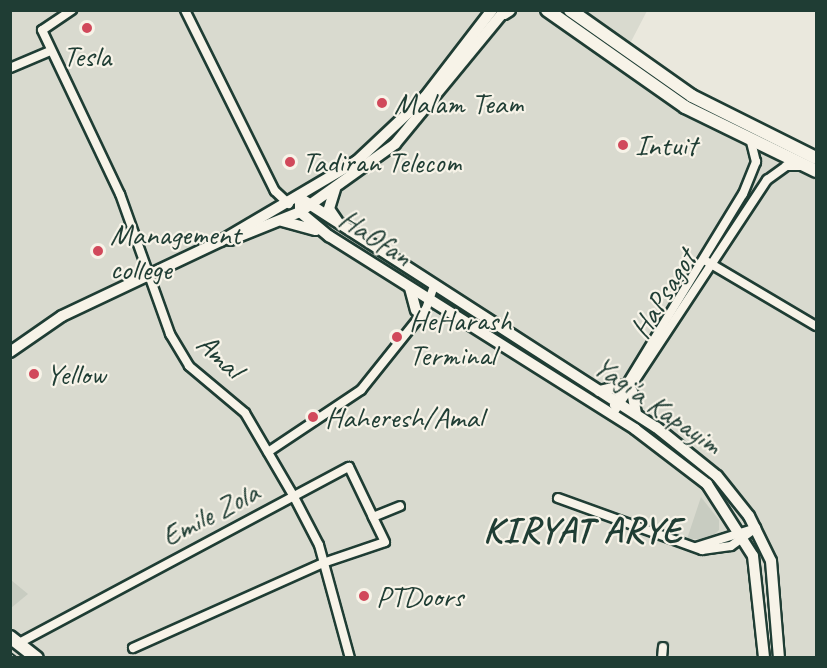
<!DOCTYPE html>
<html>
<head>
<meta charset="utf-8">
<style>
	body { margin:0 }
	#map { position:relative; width:827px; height:668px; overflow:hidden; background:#eae8dd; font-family:Caveat,sans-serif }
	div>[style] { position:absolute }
	.built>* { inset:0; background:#d9dacf }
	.green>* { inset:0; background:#c8ccc1 }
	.roads { filter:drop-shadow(2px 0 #1f3d34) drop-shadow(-2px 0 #1f3d34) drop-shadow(0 2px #1f3d34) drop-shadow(0 -2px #1f3d34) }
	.minor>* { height:8px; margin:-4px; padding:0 4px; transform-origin:4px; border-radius:4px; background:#f7f3e8 }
	.tertiary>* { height:10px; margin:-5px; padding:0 5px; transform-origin:5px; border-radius:5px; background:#f7f3e8 }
	.secondary>* { height:12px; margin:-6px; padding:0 6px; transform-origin:6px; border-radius:6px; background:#f7f3e8 }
	.primary>* { height:12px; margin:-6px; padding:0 6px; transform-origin:6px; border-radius:6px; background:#f7f3e8 }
	.tram>* { height:1.5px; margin:-0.75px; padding:0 0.75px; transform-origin:0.75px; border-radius:0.75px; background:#1f3d34 }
	.dots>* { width:16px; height:16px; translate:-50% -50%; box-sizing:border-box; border:3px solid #f7f3e8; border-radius:50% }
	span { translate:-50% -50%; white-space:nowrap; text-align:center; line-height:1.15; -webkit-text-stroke:4.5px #f7f3e8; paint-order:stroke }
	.poi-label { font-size:30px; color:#1f3d34 }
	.left { translate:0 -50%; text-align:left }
	.street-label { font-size:30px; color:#1f3d34 }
	.district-label { font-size:36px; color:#1f3d34; font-weight:700; letter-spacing:1.5px }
	.frame { position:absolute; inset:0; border:12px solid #1f3d34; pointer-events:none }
</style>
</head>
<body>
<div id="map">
	<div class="built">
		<div style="clip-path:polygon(10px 11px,647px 11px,624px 55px,690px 103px,816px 164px,816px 657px,11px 657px)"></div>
	</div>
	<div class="green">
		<div style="clip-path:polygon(701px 497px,719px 520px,719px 530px,710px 539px,687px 539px)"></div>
		<div style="clip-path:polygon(11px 580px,28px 594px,11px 608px,10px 608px)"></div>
	</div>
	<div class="roads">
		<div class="minor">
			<div style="left:72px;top:10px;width:36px;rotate:146deg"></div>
			<div style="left:42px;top:30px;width:182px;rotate:64.6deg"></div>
			<div style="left:120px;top:194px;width:149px;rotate:70.3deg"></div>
			<div style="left:170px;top:334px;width:37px;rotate:59deg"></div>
			<div style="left:189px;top:366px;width:73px;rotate:40deg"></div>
			<div style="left:245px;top:413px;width:97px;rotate:59.7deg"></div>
			<div style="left:294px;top:497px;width:54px;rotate:62.5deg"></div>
			<div style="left:319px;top:545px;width:117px;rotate:74.7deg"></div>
			<div style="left:185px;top:10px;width:202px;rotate:63.6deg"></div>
			<div style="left:275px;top:191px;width:19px;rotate:43deg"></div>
			<div style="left:10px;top:68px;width:43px;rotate:-23deg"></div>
			<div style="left:706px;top:261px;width:128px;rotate:30.6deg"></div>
			<div style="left:614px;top:405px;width:247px;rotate:-58.6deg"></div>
			<div style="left:743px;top:194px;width:35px;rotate:-68deg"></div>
			<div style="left:756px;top:162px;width:25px;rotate:-104deg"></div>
			<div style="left:612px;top:415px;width:282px;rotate:-56.6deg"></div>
			<div style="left:767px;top:180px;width:24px;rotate:-36deg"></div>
			<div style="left:786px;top:166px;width:15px"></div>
			<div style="left:268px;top:452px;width:112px;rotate:-33.7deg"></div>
			<div style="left:361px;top:390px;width:104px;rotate:-51.3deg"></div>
			<div style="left:426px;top:309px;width:24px;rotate:-71deg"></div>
			<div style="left:558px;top:498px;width:153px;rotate:19.9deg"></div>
			<div style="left:702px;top:550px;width:29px;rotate:-8deg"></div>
			<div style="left:731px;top:546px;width:31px;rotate:-36deg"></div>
			<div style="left:696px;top:547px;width:63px;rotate:-17.6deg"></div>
			<div style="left:19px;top:643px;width:374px;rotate:-28.1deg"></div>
			<div style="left:349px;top:467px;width:55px;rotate:64.4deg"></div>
			<div style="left:373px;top:517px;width:29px;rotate:-22deg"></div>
			<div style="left:133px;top:648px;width:208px;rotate:-24.1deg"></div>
			<div style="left:323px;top:563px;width:65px;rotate:-18.7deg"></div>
			<div style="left:385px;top:542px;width:28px;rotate:-116deg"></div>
			<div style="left:662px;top:658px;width:11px;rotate:-85deg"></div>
		</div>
		<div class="tertiary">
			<div style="left:335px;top:189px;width:21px;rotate:107deg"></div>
			<div style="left:329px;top:209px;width:14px;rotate:56deg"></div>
			<div style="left:300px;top:198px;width:423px;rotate:32.8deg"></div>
			<div style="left:656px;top:427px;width:78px;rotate:38.8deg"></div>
			<div style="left:717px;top:476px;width:51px;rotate:51.3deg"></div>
			<div style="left:749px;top:516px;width:50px;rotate:63.9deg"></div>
			<div style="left:771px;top:561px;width:97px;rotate:85.3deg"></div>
			<div style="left:300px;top:198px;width:14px;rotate:90deg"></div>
			<div style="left:300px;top:212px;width:38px;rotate:40deg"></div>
			<div style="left:329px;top:236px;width:362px;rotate:32.2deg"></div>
			<div style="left:635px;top:429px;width:91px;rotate:37.4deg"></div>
			<div style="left:707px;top:484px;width:85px;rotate:57.4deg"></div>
			<div style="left:753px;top:556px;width:103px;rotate:83.8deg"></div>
			<div style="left:282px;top:221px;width:35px;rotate:15deg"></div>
			<div style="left:230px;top:240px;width:75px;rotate:-21.8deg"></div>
			<div style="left:300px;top:212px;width:117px;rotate:-35.6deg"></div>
			<div style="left:395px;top:144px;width:173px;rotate:-50.6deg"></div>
			<div style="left:410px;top:288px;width:23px;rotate:75deg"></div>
			<div style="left:10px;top:352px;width:63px;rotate:-34.7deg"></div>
			<div style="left:62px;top:316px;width:176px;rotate:-25.3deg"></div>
			<div style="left:221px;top:241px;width:158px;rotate:-30.5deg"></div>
			<div style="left:357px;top:161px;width:93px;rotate:-43.3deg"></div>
			<div style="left:425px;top:97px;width:110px;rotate:-52.4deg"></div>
			<div style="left:599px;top:391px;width:26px;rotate:-13deg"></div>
			<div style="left:632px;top:391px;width:23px;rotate:80deg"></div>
		</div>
		<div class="secondary">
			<div style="left:547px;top:10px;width:169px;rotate:35.1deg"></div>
			<div style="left:685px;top:107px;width:146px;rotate:26deg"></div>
			<div style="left:570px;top:10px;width:149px;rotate:35.2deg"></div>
			<div style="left:692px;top:96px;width:139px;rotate:26.6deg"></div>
			<div style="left:504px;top:13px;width:6px;rotate:-31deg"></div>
		</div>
		<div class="primary">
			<div style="left:10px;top:637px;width:34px;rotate:38deg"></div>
		</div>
	</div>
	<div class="tram">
		<div style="left:10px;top:652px;width:10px;rotate:37deg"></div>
	</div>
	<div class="dots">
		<div style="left:87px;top:28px;background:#d1495b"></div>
		<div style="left:382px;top:103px;background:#d1495b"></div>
		<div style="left:623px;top:145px;background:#d1495b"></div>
		<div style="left:290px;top:162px;background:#d1495b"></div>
		<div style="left:98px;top:251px;background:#d1495b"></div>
		<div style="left:397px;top:337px;background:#d1495b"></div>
		<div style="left:34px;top:374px;background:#d1495b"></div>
		<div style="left:313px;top:417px;background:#d1495b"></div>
		<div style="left:364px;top:596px;background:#d1495b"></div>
	</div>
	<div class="poi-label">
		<span style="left:87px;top:56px">Tesla</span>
		<span class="left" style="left:394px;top:103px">Malam Team</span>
		<span class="left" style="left:635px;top:145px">Intuit</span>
		<span class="left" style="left:302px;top:162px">Tadiran Telecom</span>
		<span class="left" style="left:110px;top:251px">Management<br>college</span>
		<span class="left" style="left:409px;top:337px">HeHarash<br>Terminal</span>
		<span class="left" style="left:46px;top:374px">Yellow</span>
		<span class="left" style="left:325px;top:417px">Haheresh/Amal</span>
		<span class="left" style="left:376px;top:596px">PTDoors</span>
	</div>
	<div class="street-label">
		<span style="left:376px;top:237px;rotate:33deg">HaOfan</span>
		<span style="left:663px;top:294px;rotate:-58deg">HaPsagot</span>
		<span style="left:220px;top:356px;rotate:43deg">Amal</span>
		<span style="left:658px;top:405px;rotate:35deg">Yagi'a Kapayim</span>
		<span style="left:210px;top:514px;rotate:-28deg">Emile Zola</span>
	</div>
	<div class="district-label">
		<span style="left:583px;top:531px">KIRYAT ARYE</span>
	</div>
	<div class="frame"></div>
</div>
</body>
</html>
